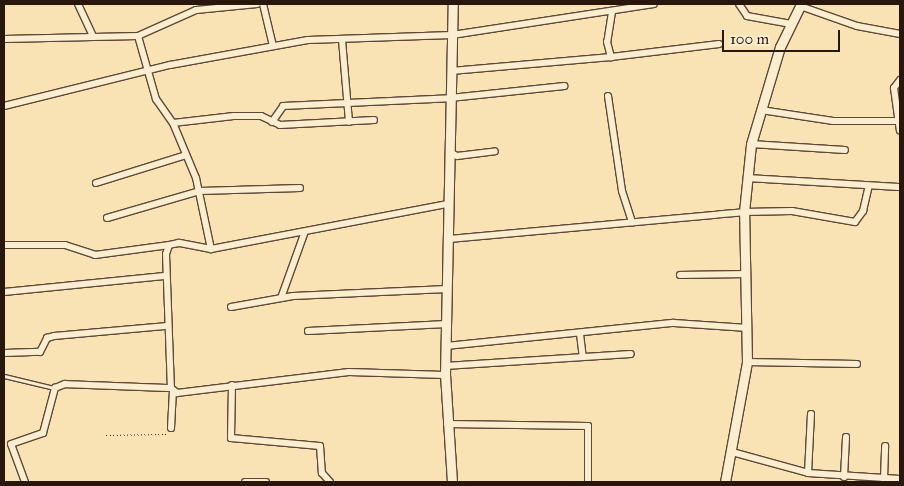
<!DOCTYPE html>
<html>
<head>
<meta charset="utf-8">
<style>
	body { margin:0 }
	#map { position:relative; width:904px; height:486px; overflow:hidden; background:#f9e3b5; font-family:"IM FELL Great Primer",serif }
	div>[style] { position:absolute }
	.path>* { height:1px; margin-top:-0.5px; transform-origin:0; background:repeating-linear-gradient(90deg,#29160c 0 1px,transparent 0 3.5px) }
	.roads { filter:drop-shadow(1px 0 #5d4936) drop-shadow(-1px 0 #5d4936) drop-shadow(0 1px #5d4936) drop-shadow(0 -1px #5d4936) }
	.lane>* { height:3px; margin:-1.5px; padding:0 1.5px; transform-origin:1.5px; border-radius:1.5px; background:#fbedcf }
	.street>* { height:6px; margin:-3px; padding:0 3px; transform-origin:3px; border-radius:3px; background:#fbedcf }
	.secondary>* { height:9px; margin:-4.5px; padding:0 4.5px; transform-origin:4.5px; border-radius:4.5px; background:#fbedcf }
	span { translate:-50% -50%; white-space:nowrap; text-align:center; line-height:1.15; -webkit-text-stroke:5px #fbedcf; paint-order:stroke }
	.frame { position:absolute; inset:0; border:5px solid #29160c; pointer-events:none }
	.scale { position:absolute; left:722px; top:30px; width:118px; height:22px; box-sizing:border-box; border:2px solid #29160c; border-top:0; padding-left:6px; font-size:15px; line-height:18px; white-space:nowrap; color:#29160c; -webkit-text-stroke:4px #fbedcf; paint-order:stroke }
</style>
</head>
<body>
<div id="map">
	<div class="path">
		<div style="left:106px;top:435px;width:60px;rotate:-1deg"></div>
	</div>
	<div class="roads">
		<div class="lane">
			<div style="left:4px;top:376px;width:51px;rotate:13.5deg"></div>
		</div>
		<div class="street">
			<div style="left:78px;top:4px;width:35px;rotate:65deg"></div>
			<div style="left:257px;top:4px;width:61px;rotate:174.4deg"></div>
			<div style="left:196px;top:10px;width:64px;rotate:155.9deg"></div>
			<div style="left:138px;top:36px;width:66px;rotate:74.1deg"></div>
			<div style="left:156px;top:99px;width:29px;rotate:55deg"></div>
			<div style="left:173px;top:123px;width:60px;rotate:67.3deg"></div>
			<div style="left:196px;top:178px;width:73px;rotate:78.1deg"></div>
			<div style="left:211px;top:249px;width:33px;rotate:-169deg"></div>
			<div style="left:179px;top:243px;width:10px;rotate:169deg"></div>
			<div style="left:169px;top:245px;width:9px;rotate:108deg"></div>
			<div style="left:166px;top:254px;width:134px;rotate:87.9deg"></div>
			<div style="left:171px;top:388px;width:8px;rotate:40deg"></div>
			<div style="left:177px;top:393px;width:173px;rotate:-7deg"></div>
			<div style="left:349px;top:372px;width:96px;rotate:1.8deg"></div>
			<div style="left:263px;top:4px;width:43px;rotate:76.6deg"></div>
			<div style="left:739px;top:4px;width:14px;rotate:56deg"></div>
			<div style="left:747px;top:16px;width:45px;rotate:10.3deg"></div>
			<div style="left:800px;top:6px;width:60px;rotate:19.3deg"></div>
			<div style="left:857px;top:26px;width:44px;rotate:10.5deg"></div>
			<div style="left:612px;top:12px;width:30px;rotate:99deg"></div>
			<div style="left:607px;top:42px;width:16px;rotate:75deg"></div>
			<div style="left:611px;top:57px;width:109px;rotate:-6.9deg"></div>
			<div style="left:4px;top:39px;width:134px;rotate:-1.3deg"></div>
			<div style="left:342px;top:40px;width:82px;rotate:85.1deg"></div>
			<div style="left:451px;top:71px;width:161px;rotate:-5deg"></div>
			<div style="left:900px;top:80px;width:10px;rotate:127deg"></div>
			<div style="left:894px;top:88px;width:43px;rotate:82.1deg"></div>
			<div style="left:608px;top:96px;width:96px;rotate:81.6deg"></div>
			<div style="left:622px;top:191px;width:33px;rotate:72deg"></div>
			<div style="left:4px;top:106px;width:171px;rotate:-13.9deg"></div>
			<div style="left:170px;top:65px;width:140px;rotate:-10.3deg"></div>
			<div style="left:308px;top:40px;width:144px;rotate:-2deg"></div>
			<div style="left:452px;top:35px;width:204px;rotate:-8.7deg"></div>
			<div style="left:761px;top:110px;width:73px;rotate:8.7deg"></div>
			<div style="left:833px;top:121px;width:66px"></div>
			<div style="left:272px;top:122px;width:19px;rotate:-55deg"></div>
			<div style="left:283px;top:106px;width:167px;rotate:-2.7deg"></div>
			<div style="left:450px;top:98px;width:115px;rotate:-6deg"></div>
			<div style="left:173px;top:123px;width:61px;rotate:-6.5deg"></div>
			<div style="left:234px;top:116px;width:27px"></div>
			<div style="left:261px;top:116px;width:21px;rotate:25deg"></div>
			<div style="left:280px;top:125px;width:94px;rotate:-3deg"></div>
			<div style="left:751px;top:144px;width:94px;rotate:3.7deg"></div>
			<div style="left:450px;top:152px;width:8px;rotate:30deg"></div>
			<div style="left:457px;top:156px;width:38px;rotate:-7deg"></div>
			<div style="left:747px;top:178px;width:152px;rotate:3.4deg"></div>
			<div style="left:96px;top:183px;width:94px;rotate:-17.3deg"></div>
			<div style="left:107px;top:218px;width:97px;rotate:-16.2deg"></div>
			<div style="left:200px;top:191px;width:100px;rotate:-1.7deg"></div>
			<div style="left:449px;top:239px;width:296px;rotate:-5.2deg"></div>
			<div style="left:744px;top:212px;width:48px;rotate:-1.2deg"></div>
			<div style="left:792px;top:211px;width:64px;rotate:9.9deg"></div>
			<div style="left:855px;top:222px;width:14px;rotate:-54deg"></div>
			<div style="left:863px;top:211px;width:26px;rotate:-77deg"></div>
			<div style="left:4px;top:245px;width:61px"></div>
			<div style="left:65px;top:245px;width:32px;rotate:18deg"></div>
			<div style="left:95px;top:255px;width:75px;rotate:-7.7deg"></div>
			<div style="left:211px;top:249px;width:241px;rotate:-10.8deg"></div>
			<div style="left:680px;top:275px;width:65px;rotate:-0.9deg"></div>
			<div style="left:4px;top:292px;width:161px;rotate:-5.7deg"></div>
			<div style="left:281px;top:298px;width:68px;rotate:-70.2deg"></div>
			<div style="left:231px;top:307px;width:63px;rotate:-10.1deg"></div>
			<div style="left:293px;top:296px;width:154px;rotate:-2.6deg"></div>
			<div style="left:308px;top:331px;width:139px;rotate:-2.9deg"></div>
			<div style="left:580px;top:334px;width:23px;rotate:83deg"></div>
			<div style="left:446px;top:346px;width:229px;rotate:-5.8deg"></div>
			<div style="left:674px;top:323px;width:74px;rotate:3.9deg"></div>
			<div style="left:4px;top:353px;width:36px;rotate:-2deg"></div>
			<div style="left:40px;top:352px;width:16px;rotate:-63deg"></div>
			<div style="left:47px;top:338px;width:7px;rotate:-16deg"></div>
			<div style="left:54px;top:336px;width:111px;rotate:-5.1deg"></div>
			<div style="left:747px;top:362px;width:110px;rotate:1deg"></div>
			<div style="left:445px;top:366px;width:186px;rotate:-3.7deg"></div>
			<div style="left:232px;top:385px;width:53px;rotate:91.1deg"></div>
			<div style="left:231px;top:438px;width:89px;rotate:5.1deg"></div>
			<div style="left:320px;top:446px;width:27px;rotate:86deg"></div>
			<div style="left:322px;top:473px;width:12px;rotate:48deg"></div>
			<div style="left:447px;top:424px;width:141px;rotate:0.8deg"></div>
			<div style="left:588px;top:426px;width:56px;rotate:90deg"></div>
			<div style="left:171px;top:428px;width:36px;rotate:-87deg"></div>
			<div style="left:732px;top:452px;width:79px;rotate:15.4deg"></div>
			<div style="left:808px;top:473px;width:92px;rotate:3.7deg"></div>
			<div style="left:808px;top:473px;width:59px;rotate:-87.1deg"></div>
			<div style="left:844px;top:477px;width:40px;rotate:-87.1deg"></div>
			<div style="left:884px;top:479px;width:33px;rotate:-88deg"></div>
			<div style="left:25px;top:482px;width:40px;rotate:-110.2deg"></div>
			<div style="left:11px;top:444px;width:34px;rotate:-19deg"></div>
			<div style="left:43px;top:433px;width:47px;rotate:-75.1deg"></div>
			<div style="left:55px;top:388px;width:11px;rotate:-22deg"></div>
			<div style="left:65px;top:384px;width:106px;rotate:2.2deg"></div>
			<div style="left:245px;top:482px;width:21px"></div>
		</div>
		<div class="secondary">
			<div style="left:452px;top:482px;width:107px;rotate:-93.7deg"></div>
			<div style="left:445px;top:375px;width:371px;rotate:-88.8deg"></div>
			<div style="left:725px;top:482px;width:122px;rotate:-79.6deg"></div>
			<div style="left:747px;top:362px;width:150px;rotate:-91.1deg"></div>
			<div style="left:744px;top:212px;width:68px;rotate:-84.1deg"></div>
			<div style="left:751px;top:144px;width:101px;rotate:-73.4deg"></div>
			<div style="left:780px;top:47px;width:48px;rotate:-64deg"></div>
		</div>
	</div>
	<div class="frame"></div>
	<div class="scale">100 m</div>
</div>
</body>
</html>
